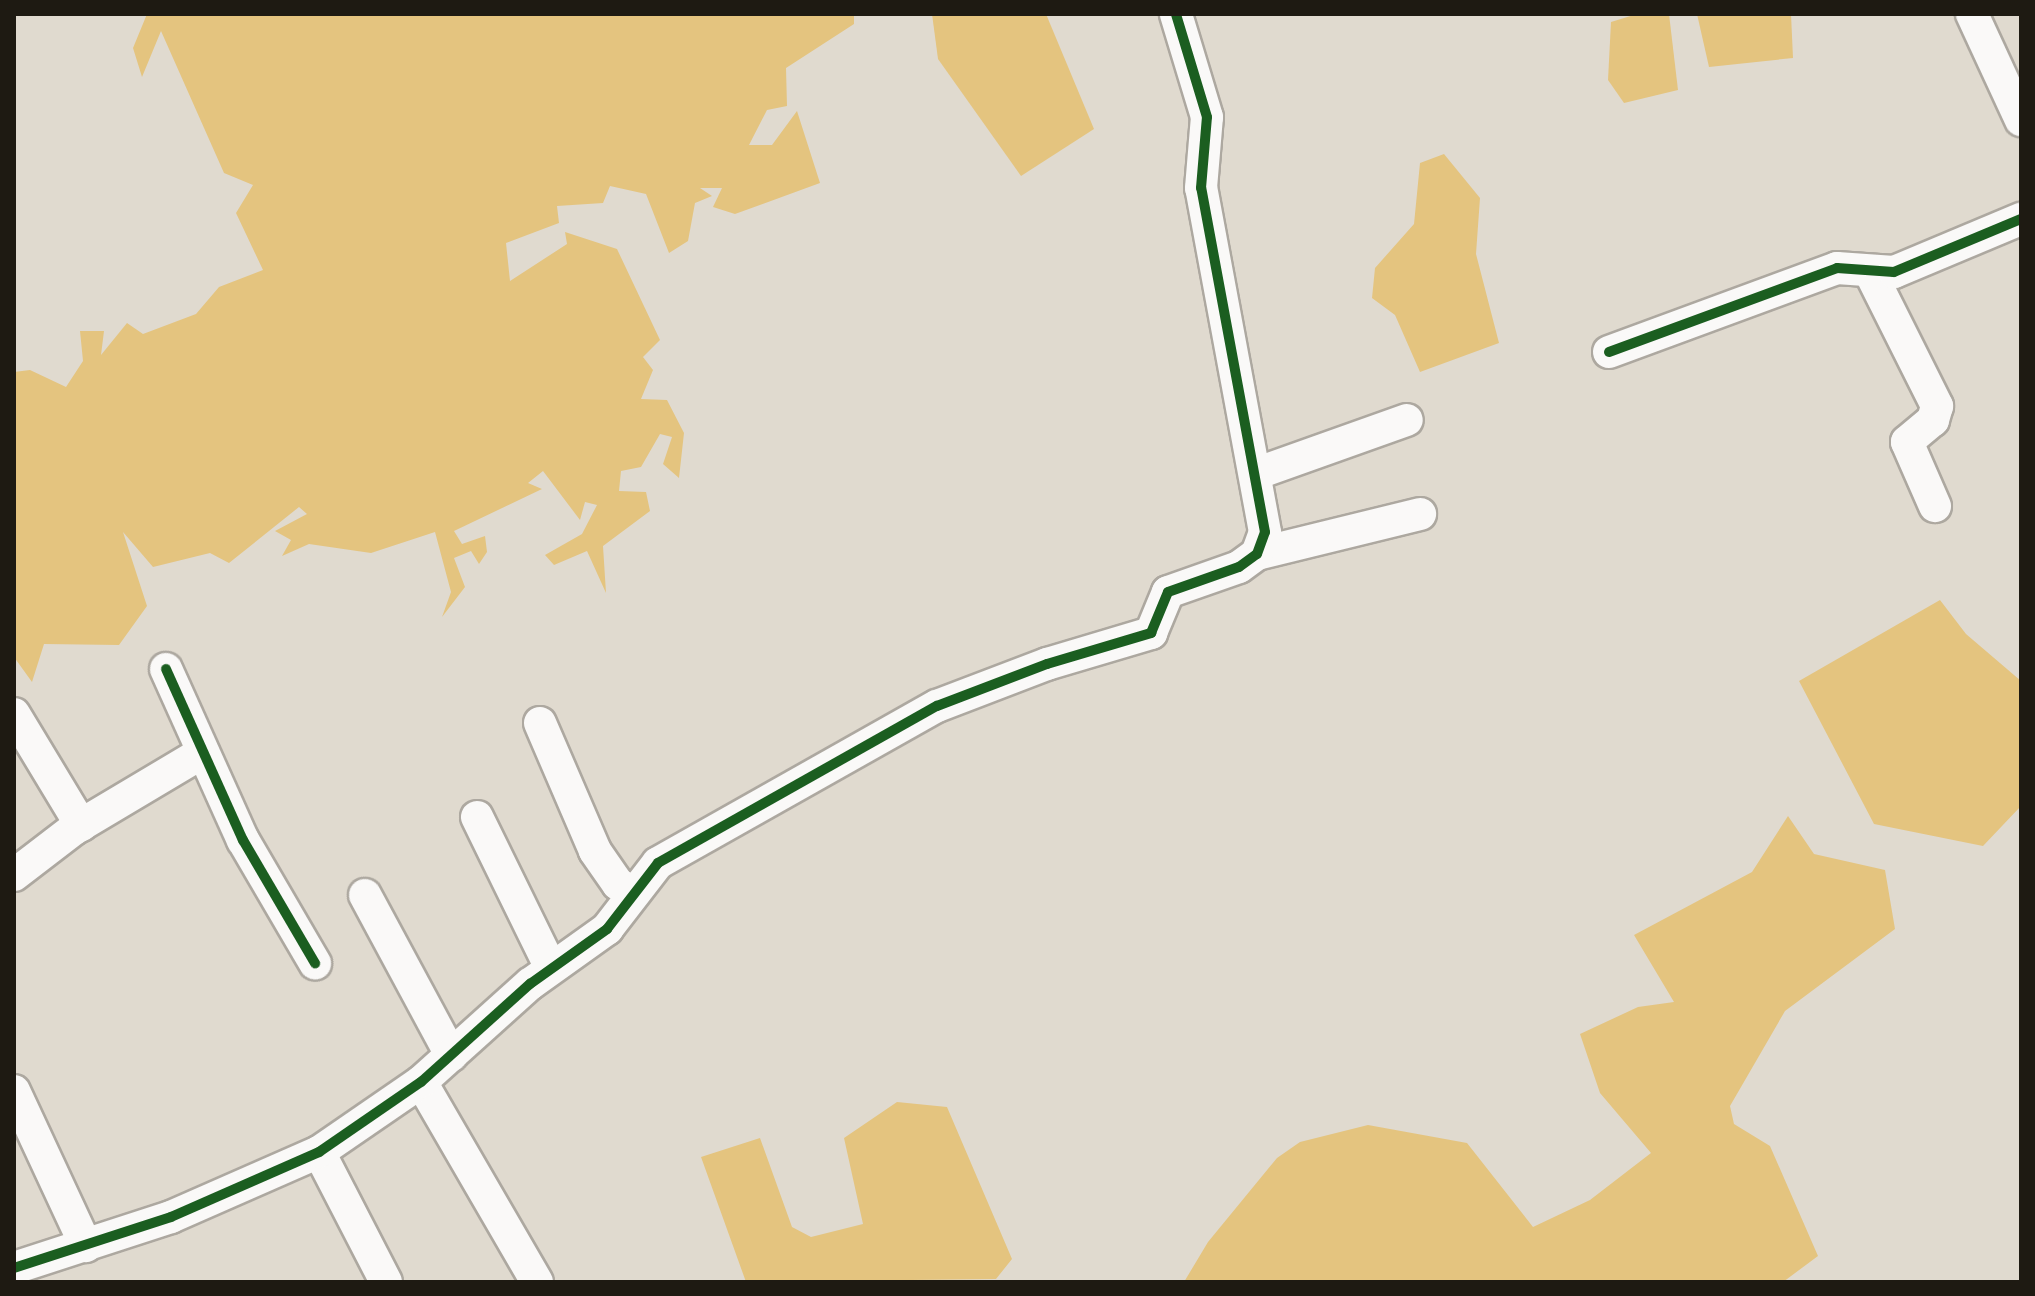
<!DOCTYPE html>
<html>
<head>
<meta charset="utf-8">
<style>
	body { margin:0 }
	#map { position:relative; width:2035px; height:1296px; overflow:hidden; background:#e0dacf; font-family:"DejaVu Sans",sans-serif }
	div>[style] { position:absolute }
	.water>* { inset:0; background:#e4c47f }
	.roads { filter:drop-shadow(2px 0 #ada8a0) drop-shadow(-2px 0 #ada8a0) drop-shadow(0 2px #ada8a0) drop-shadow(0 -2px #ada8a0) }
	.minor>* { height:32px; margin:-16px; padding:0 16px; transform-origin:16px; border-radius:16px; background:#faf9f8 }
	.cycleway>* { height:10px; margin:-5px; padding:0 5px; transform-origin:5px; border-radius:5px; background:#1b5e20 }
	span { translate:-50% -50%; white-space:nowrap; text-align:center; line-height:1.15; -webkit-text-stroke:8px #e7ddc8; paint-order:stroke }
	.frame { position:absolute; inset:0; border:16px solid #1e1a12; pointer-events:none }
</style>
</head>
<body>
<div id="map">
	<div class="water">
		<div style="clip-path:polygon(147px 14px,854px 14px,854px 24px,786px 68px,787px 106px,767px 110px,749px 145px,772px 145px,797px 111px,820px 183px,735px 214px,713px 207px,722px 188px,700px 188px,712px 196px,695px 203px,688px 241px,669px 253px,646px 194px,610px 186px,603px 203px,557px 206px,559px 223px,506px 243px,510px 281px,567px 244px,565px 232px,617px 249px,660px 340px,643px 357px,653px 370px,641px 399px,667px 400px,684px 433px,679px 478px,663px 464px,672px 437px,660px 434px,641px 467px,621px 471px,619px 491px,646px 492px,650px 511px,603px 546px,606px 593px,587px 551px,554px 565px,545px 555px,582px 534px,597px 505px,585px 502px,580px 520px,543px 471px,528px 483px,542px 489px,454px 531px,462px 544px,485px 536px,487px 552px,479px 564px,471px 551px,454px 558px,465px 587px,442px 617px,451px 592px,435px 532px,371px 553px,309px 544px,282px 556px,291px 540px,275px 531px,307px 514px,299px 507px,229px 563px,210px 553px,153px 567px,123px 532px,147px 606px,119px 645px,44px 644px,32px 682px,14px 657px,14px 372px,30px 370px,66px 387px,83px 361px,80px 331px,104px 331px,101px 355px,127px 323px,143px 334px,196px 314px,219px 287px,263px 270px,236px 213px,253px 185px,224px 173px,161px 31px,142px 77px,133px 48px)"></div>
		<div style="clip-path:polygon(932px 14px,1046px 14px,1094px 129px,1021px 176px,938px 59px)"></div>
		<div style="clip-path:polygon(1637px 14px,1669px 14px,1678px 90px,1624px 103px,1608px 80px,1611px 22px)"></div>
		<div style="clip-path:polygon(1697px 14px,1791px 14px,1793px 58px,1709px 67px)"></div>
		<div style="clip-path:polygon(1444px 154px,1480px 198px,1476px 254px,1499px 343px,1420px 372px,1395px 315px,1372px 298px,1375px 268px,1414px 224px,1420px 163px)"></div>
		<div style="clip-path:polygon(1940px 600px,1966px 634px,2021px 681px,2021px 806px,1983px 846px,1874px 824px,1799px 681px)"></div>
		<div style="clip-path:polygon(1788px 816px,1814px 854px,1885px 870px,1895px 929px,1785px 1011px,1730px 1106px,1734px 1124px,1770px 1146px,1818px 1256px,1783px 1282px,1184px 1282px,1208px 1242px,1277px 1158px,1300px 1142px,1368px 1125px,1467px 1143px,1533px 1227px,1590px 1200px,1651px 1153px,1600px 1093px,1580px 1034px,1638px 1007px,1674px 1002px,1634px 935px,1752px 872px)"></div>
		<div style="clip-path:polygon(897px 1102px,947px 1107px,1012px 1259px,996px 1279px,746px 1282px,701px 1157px,760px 1138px,792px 1227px,811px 1237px,863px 1224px,844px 1138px)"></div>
	</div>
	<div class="roads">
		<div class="minor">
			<div style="left:1972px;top:14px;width:117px;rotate:65.2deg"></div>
			<div style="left:1870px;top:272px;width:150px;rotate:63.4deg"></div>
			<div style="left:1937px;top:406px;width:15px;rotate:106deg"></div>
			<div style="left:1933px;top:420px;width:34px;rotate:140deg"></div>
			<div style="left:1907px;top:442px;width:70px;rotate:66.4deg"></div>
			<div style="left:1609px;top:352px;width:243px;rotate:-20.2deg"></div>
			<div style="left:1837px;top:268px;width:57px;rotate:4deg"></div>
			<div style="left:1894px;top:272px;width:138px;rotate:-22.7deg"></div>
			<div style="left:1255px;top:474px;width:161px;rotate:-19.6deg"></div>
			<div style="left:1257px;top:554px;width:168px;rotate:-13.8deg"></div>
			<div style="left:166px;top:669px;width:188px;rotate:65.8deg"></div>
			<div style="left:243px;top:840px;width:143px;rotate:59.7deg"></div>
			<div style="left:14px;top:714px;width:130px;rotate:58.9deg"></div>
			<div style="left:540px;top:723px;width:139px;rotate:66.7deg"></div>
			<div style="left:595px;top:851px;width:40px;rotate:55.1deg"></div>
			<div style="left:618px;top:884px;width:18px;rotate:29deg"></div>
			<div style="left:477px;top:817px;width:168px;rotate:63.9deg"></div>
			<div style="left:14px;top:875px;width:76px;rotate:-37.5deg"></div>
			<div style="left:74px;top:829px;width:150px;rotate:-30.8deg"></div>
			<div style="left:365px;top:895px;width:182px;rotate:61.7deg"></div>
			<div style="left:421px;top:1082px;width:231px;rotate:59.9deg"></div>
			<div style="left:14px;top:1091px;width:171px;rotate:65.1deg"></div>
			<div style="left:319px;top:1152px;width:146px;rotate:62.7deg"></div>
			<div style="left:14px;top:1268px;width:165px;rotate:-18deg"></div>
			<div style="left:171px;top:1217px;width:162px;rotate:-23.7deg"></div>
			<div style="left:319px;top:1152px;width:124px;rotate:-34.5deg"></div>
			<div style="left:421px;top:1082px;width:147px;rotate:-42deg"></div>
			<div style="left:530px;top:984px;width:95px;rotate:-35.5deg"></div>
			<div style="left:607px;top:929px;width:83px;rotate:-52.3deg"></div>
			<div style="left:658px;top:863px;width:320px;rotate:-29.4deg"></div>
			<div style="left:937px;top:706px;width:118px;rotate:-20.9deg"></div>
			<div style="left:1047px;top:664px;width:109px;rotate:-16.6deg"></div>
			<div style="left:1151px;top:633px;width:44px;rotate:-67.5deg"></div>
			<div style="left:1168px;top:592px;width:75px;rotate:-19.4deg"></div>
			<div style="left:1239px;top:567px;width:22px;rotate:-36deg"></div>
			<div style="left:1257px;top:554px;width:23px;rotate:-70deg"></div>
			<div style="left:1265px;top:532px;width:350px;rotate:-100.5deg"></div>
			<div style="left:1201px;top:188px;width:71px;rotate:-85.2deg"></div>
			<div style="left:1207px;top:117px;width:108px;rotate:-106.8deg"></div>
		</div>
	</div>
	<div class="cycleway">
		<div style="left:1609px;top:352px;width:243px;rotate:-20.2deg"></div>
		<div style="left:1837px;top:268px;width:57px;rotate:4deg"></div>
		<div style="left:1894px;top:272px;width:138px;rotate:-22.7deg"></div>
		<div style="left:166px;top:669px;width:188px;rotate:65.8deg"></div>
		<div style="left:243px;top:840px;width:143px;rotate:59.7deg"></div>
		<div style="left:14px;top:1268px;width:165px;rotate:-18deg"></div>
		<div style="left:171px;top:1217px;width:162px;rotate:-23.7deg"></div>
		<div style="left:319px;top:1152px;width:124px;rotate:-34.5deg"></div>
		<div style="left:421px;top:1082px;width:147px;rotate:-42deg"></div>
		<div style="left:530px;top:984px;width:95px;rotate:-35.5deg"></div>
		<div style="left:607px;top:929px;width:83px;rotate:-52.3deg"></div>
		<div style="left:658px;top:863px;width:320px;rotate:-29.4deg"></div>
		<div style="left:937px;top:706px;width:118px;rotate:-20.9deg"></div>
		<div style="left:1047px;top:664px;width:109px;rotate:-16.6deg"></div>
		<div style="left:1151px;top:633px;width:44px;rotate:-67.5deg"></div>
		<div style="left:1168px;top:592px;width:75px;rotate:-19.4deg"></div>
		<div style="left:1239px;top:567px;width:22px;rotate:-36deg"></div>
		<div style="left:1257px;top:554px;width:23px;rotate:-70deg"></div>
		<div style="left:1265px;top:532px;width:350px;rotate:-100.5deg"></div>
		<div style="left:1201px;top:188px;width:71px;rotate:-85.2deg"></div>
		<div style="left:1207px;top:117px;width:108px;rotate:-106.8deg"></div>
	</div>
	<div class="frame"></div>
</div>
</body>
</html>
